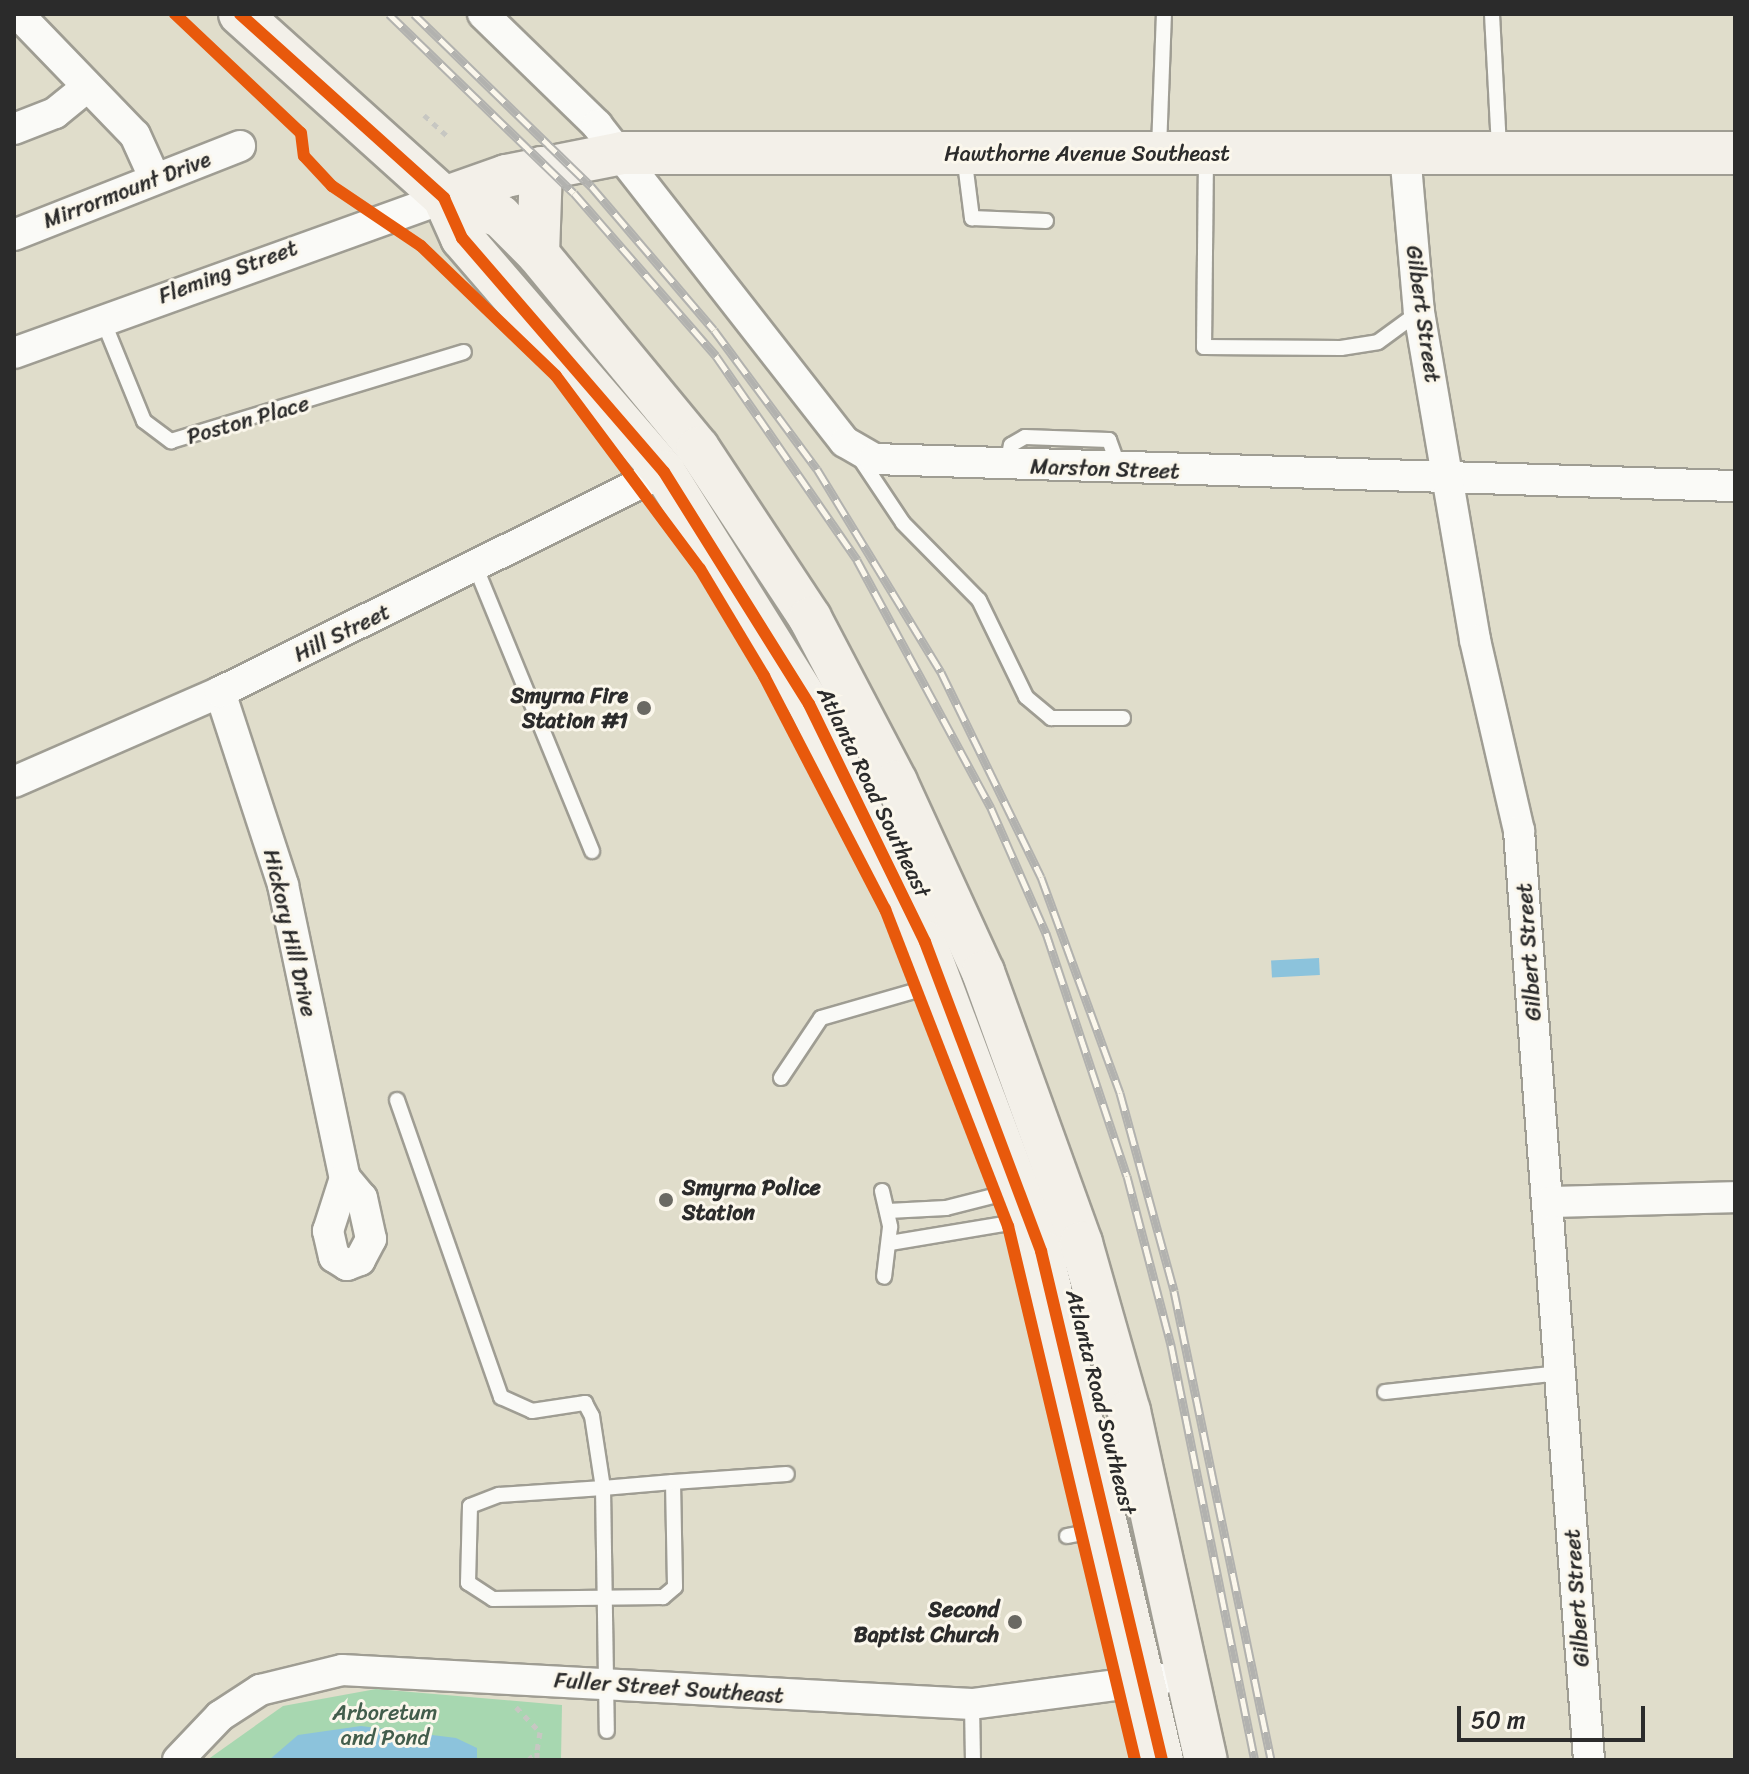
<!DOCTYPE html>
<html>
<head>
<meta charset="utf-8">
<style>
	body { margin:0 }
	#map { position:relative; width:1749px; height:1774px; overflow:hidden; background:#e0ddcb; font-family:Sriracha,sans-serif }
	div>[style] { position:absolute }
	.green>* { inset:0; background:#a7d7b0 }
	.water>* { inset:0; background:#8cc3dc; transform-origin:0 0 }
	.path>* { height:5px; margin-top:-2.5px; transform-origin:0; background:repeating-linear-gradient(90deg,#c7c7c2 0 6px,transparent 0 12px) }
	.roads { filter:drop-shadow(2px 0 #9f9d93) drop-shadow(-2px 0 #9f9d93) drop-shadow(0 2px #9f9d93) drop-shadow(0 -2px #9f9d93) }
	.lane>* { height:14px; margin:-7px; padding:0 7px; transform-origin:7px; border-radius:7px; background:#fafaf7 }
	.street>* { height:30px; margin:-15px; padding:0 15px; transform-origin:15px; border-radius:15px; background:#fafaf7 }
	.secondary>* { height:42px; margin:-21px; padding:0 21px; transform-origin:21px; border-radius:21px; background:#f3f0e9 }
	.rail>* { height:9px; margin-top:-4.5px; transform-origin:0; background:repeating-linear-gradient(90deg,#fbf7ec 0 18px,#b2b2af 0 36px); box-sizing:border-box; border-block:2px solid #b2b2af }
	.cycleway>* { height:12px; margin:-6px; padding:0 6px; transform-origin:6px; border-radius:6px; background:#e8590c }
	.dots>* { width:22px; height:22px; translate:-50% -50%; box-sizing:border-box; border:4px solid #fbf7ec; border-radius:50% }
	span { translate:-50% -50%; white-space:nowrap; text-align:center; line-height:1.15; -webkit-text-stroke:6px #fbf7ec; paint-order:stroke }
	.street-label { font-size:22px; color:#2b2b2b }
	.poi-label { font-size:22px; color:#2b2b2b; font-weight:700 }
	.right { translate:-100% -50%; text-align:right }
	.left { translate:0 -50%; text-align:left }
	.park-label { font-size:22px; color:#425d4c }
	.frame { position:absolute; inset:0; border:16px solid #2b2b2b; pointer-events:none }
	.scale { position:absolute; left:1457px; top:1706px; width:188px; height:36px; box-sizing:border-box; border:4px solid #2b2b2b; border-top:0; padding-left:10px; font-size:24px; line-height:28px; white-space:nowrap; color:#2b2b2b; -webkit-text-stroke:6px #fbf7ec; paint-order:stroke }
</style>
</head>
<body>
<div id="map">
	<div class="green">
		<div style="clip-path:polygon(376px 1689px,562px 1705px,561px 1760px,207px 1760px,283px 1706px)"></div>
	</div>
	<div class="water">
		<div style="left:1319px;top:958px;width:17px;height:48px;rotate:87deg"></div>
		<div style="clip-path:polygon(361px 1726px,456px 1738px,477px 1748px,477px 1760px,269px 1760px,298px 1735px)"></div>
	</div>
	<div class="path">
		<div style="left:424px;top:115px;width:30px;rotate:42deg"></div>
		<div style="left:516px;top:1707px;width:35px;rotate:46deg"></div>
		<div style="left:540px;top:1732px;width:20px;rotate:99deg"></div>
		<div style="left:528px;top:1760px;width:12px;rotate:-42deg"></div>
		<div style="left:537px;top:1752px;width:8px;rotate:90deg"></div>
	</div>
	<div class="roads">
		<div class="lane">
			<div style="left:1492px;top:14px;width:135px;rotate:87deg"></div>
			<div style="left:1159px;top:149px;width:135px;rotate:-87.9deg"></div>
			<div style="left:964px;top:155px;width:64px;rotate:82.8deg"></div>
			<div style="left:972px;top:218px;width:74px;rotate:2.3deg"></div>
			<div style="left:1206px;top:157px;width:190px;rotate:90.6deg"></div>
			<div style="left:1204px;top:347px;width:137px;rotate:0.4deg"></div>
			<div style="left:1341px;top:348px;width:37px;rotate:-9deg"></div>
			<div style="left:1378px;top:342px;width:51px;rotate:-36.2deg"></div>
			<div style="left:102px;top:318px;width:111px;rotate:67.8deg"></div>
			<div style="left:144px;top:421px;width:34px;rotate:37deg"></div>
			<div style="left:171px;top:441px;width:306px;rotate:-16.9deg"></div>
			<div style="left:859px;top:457px;width:79px;rotate:56.3deg"></div>
			<div style="left:903px;top:523px;width:108px;rotate:45.4deg"></div>
			<div style="left:979px;top:600px;width:108px;rotate:64.1deg"></div>
			<div style="left:1026px;top:697px;width:33px;rotate:40deg"></div>
			<div style="left:1051px;top:718px;width:72px"></div>
			<div style="left:1007px;top:465px;width:20px;rotate:-79deg"></div>
			<div style="left:1011px;top:445px;width:16px;rotate:-30deg"></div>
			<div style="left:1025px;top:437px;width:84px;rotate:2deg"></div>
			<div style="left:1109px;top:440px;width:32px;rotate:70deg"></div>
			<div style="left:476px;top:568px;width:306px;rotate:67.7deg"></div>
			<div style="left:781px;top:1078px;width:72px;rotate:-56.3deg"></div>
			<div style="left:821px;top:1018px;width:123px;rotate:-16.1deg"></div>
			<div style="left:397px;top:1100px;width:315px;rotate:70.7deg"></div>
			<div style="left:501px;top:1397px;width:34px;rotate:24deg"></div>
			<div style="left:532px;top:1411px;width:54px;rotate:-8.6deg"></div>
			<div style="left:585px;top:1403px;width:15px;rotate:62deg"></div>
			<div style="left:592px;top:1416px;width:73px;rotate:81.3deg"></div>
			<div style="left:603px;top:1488px;width:243px;rotate:89.1deg"></div>
			<div style="left:882px;top:1191px;width:37px;rotate:77deg"></div>
			<div style="left:890px;top:1227px;width:50px;rotate:96.8deg"></div>
			<div style="left:888px;top:1211px;width:58px;rotate:-3deg"></div>
			<div style="left:946px;top:1208px;width:69px;rotate:-14.2deg"></div>
			<div style="left:890px;top:1243px;width:139px;rotate:-9.5deg"></div>
			<div style="left:1385px;top:1392px;width:176px;rotate:-6.2deg"></div>
			<div style="left:673px;top:1482px;width:105px;rotate:88.9deg"></div>
			<div style="left:675px;top:1587px;width:16px;rotate:140deg"></div>
			<div style="left:663px;top:1597px;width:170px;rotate:179.3deg"></div>
			<div style="left:493px;top:1599px;width:30px;rotate:-147deg"></div>
			<div style="left:468px;top:1583px;width:77px;rotate:-88.5deg"></div>
			<div style="left:470px;top:1506px;width:31px;rotate:-21deg"></div>
			<div style="left:499px;top:1495px;width:104px;rotate:-3.9deg"></div>
			<div style="left:603px;top:1488px;width:70px;rotate:-4.9deg"></div>
			<div style="left:673px;top:1482px;width:114px;rotate:-4deg"></div>
			<div style="left:1067px;top:1536px;width:38px;rotate:-11deg"></div>
			<div style="left:972px;top:1704px;width:56px;rotate:89deg"></div>
		</div>
		<div class="street">
			<div style="left:18px;top:14px;width:168px;rotate:46deg"></div>
			<div style="left:135px;top:135px;width:48px;rotate:65.6deg"></div>
			<div style="left:483px;top:14px;width:159px;rotate:44.2deg"></div>
			<div style="left:597px;top:125px;width:402px;rotate:52deg"></div>
			<div style="left:845px;top:442px;width:34px;rotate:30deg"></div>
			<div style="left:874px;top:459px;width:861px;rotate:1.8deg"></div>
			<div style="left:14px;top:129px;width:44px;rotate:-21.3deg"></div>
			<div style="left:55px;top:113px;width:41px;rotate:-39.1deg"></div>
			<div style="left:1405px;top:153px;width:160px;rotate:85deg"></div>
			<div style="left:1419px;top:312px;width:333px;rotate:80.3deg"></div>
			<div style="left:1475px;top:640px;width:196px;rotate:77deg"></div>
			<div style="left:1519px;top:831px;width:932px;rotate:85.69deg"></div>
			<div style="left:14px;top:235px;width:243px;rotate:-21.5deg"></div>
			<div style="left:14px;top:353px;width:457px;rotate:-19.8deg"></div>
			<div style="left:220px;top:692px;width:203px;rotate:71.9deg"></div>
			<div style="left:283px;top:885px;width:299px;rotate:78.1deg"></div>
			<div style="left:14px;top:782px;width:225px;rotate:-23.6deg"></div>
			<div style="left:220px;top:692px;width:496px;rotate:-26.4deg"></div>
			<div style="left:345px;top:1178px;width:26px;rotate:50deg"></div>
			<div style="left:362px;top:1198px;width:42px;rotate:77.6deg"></div>
			<div style="left:371px;top:1239px;width:24px;rotate:118deg"></div>
			<div style="left:360px;top:1260px;width:14px;rotate:159deg"></div>
			<div style="left:347px;top:1265px;width:15px;rotate:-148deg"></div>
			<div style="left:334px;top:1257px;width:27px;rotate:-103deg"></div>
			<div style="left:328px;top:1231px;width:56px;rotate:-72.2deg"></div>
			<div style="left:1548px;top:1202px;width:187px;rotate:-1.5deg"></div>
			<div style="left:178px;top:1760px;width:61px;rotate:-46.3deg"></div>
			<div style="left:220px;top:1716px;width:48px;rotate:-33deg"></div>
			<div style="left:260px;top:1690px;width:84px;rotate:-13.7deg"></div>
			<div style="left:342px;top:1670px;width:631px;rotate:3.09deg"></div>
			<div style="left:972px;top:1704px;width:192px;rotate:-7.5deg"></div>
		</div>
		<div class="secondary">
			<div style="left:240px;top:14px;width:275px;rotate:42deg"></div>
			<div style="left:444px;top:198px;width:44px;rotate:65.8deg"></div>
			<div style="left:462px;top:238px;width:309px;rotate:49.2deg"></div>
			<div style="left:664px;top:472px;width:274px;rotate:58deg"></div>
			<div style="left:809px;top:704px;width:265px;rotate:64deg"></div>
			<div style="left:925px;top:942px;width:330px;rotate:69.4deg"></div>
			<div style="left:1041px;top:1251px;width:523px;rotate:76.63deg"></div>
			<div style="left:444px;top:198px;width:59px;rotate:17.8deg"></div>
			<div style="left:500px;top:216px;width:54px;rotate:45deg"></div>
			<div style="left:538px;top:254px;width:251px;rotate:50.5deg"></div>
			<div style="left:698px;top:448px;width:204px;rotate:56.6deg"></div>
			<div style="left:810px;top:618px;width:185px;rotate:62.3deg"></div>
			<div style="left:896px;top:782px;width:209px;rotate:65.4deg"></div>
			<div style="left:983px;top:972px;width:288px;rotate:70.1deg"></div>
			<div style="left:1081px;top:1243px;width:175px;rotate:74.1deg"></div>
			<div style="left:1129px;top:1411px;width:357px;rotate:77.6deg"></div>
			<div style="left:444px;top:198px;width:66px;rotate:-19.5deg"></div>
			<div style="left:506px;top:176px;width:118px;rotate:-11.2deg"></div>
			<div style="left:622px;top:153px;width:1113px"></div>
			<div style="left:538px;top:254px;width:86px;rotate:-88deg"></div>
		</div>
	</div>
	<div class="rail">
		<div style="left:389px;top:14px;width:257px;rotate:44.1deg"></div>
		<div style="left:574px;top:193px;width:216px;rotate:48.9deg"></div>
		<div style="left:716px;top:356px;width:248px;rotate:55.3deg"></div>
		<div style="left:857px;top:560px;width:282px;rotate:61.6deg"></div>
		<div style="left:991px;top:808px;width:137px;rotate:66.3deg"></div>
		<div style="left:1046px;top:933px;width:256px;rotate:71.6deg"></div>
		<div style="left:1127px;top:1176px;width:175px;rotate:75.4deg"></div>
		<div style="left:1171px;top:1345px;width:423px;rotate:78.6deg"></div>
		<div style="left:414px;top:14px;width:247px;rotate:44.2deg"></div>
		<div style="left:591px;top:186px;width:189px;rotate:49.5deg"></div>
		<div style="left:714px;top:330px;width:173px;rotate:53.5deg"></div>
		<div style="left:817px;top:469px;width:238px;rotate:58.6deg"></div>
		<div style="left:941px;top:672px;width:228px;rotate:64deg"></div>
		<div style="left:1041px;top:877px;width:230px;rotate:69.9deg"></div>
		<div style="left:1120px;top:1093px;width:205px;rotate:74.7deg"></div>
		<div style="left:1174px;top:1291px;width:479px;rotate:78.3deg"></div>
	</div>
	<div class="cycleway">
		<div style="left:175px;top:14px;width:173px;rotate:43.4deg"></div>
		<div style="left:301px;top:133px;width:23px;rotate:83deg"></div>
		<div style="left:304px;top:156px;width:41px;rotate:47deg"></div>
		<div style="left:332px;top:186px;width:107px;rotate:34deg"></div>
		<div style="left:421px;top:246px;width:187px;rotate:43.9deg"></div>
		<div style="left:556px;top:376px;width:241px;rotate:53.3deg"></div>
		<div style="left:700px;top:569px;width:125px;rotate:59.1deg"></div>
		<div style="left:764px;top:676px;width:263px;rotate:62.6deg"></div>
		<div style="left:885px;top:909px;width:340px;rotate:68.8deg"></div>
		<div style="left:1008px;top:1226px;width:549px;rotate:76.62deg"></div>
		<div style="left:240px;top:14px;width:275px;rotate:42deg"></div>
		<div style="left:444px;top:198px;width:44px;rotate:65.8deg"></div>
		<div style="left:462px;top:238px;width:309px;rotate:49.2deg"></div>
		<div style="left:664px;top:472px;width:274px;rotate:58deg"></div>
		<div style="left:809px;top:704px;width:265px;rotate:64deg"></div>
		<div style="left:925px;top:942px;width:330px;rotate:69.4deg"></div>
		<div style="left:1041px;top:1251px;width:523px;rotate:76.63deg"></div>
	</div>
	<div class="dots">
		<div style="left:644px;top:708px;background:#6a6963"></div>
		<div style="left:666px;top:1200px;background:#6a6963"></div>
		<div style="left:1015px;top:1622px;background:#6a6963"></div>
	</div>
	<div class="street-label">
		<span style="left:1087px;top:154px">Hawthorne Avenue Southeast</span>
		<span style="left:127px;top:190px;rotate:-21deg">Mirrormount Drive</span>
		<span style="left:228px;top:272px;rotate:-20deg">Fleming Street</span>
		<span style="left:1423px;top:314px;rotate:82deg">Gilbert Street</span>
		<span style="left:248px;top:420px;rotate:-16deg">Poston Place</span>
		<span style="left:1105px;top:469px;rotate:2deg">Marston Street</span>
		<span style="left:342px;top:633px;rotate:-26deg">Hill Street</span>
		<span style="left:874px;top:792px;rotate:64deg">Atlanta Road Southeast</span>
		<span style="left:290px;top:933px;rotate:77deg">Hickory Hill Drive</span>
		<span style="left:1529px;top:952px;rotate:-94deg">Gilbert Street</span>
		<span style="left:1101px;top:1402px;rotate:76deg">Atlanta Road Southeast</span>
		<span style="left:1577px;top:1598px;rotate:-94deg">Gilbert Street</span>
		<span style="left:669px;top:1688px;rotate:4deg">Fuller Street Southeast</span>
	</div>
	<div class="poi-label">
		<span class="right" style="left:628px;top:708px">Smyrna Fire<br>Station #1</span>
		<span class="left" style="left:682px;top:1200px">Smyrna Police<br>Station</span>
		<span class="right" style="left:999px;top:1622px">Second<br>Baptist Church</span>
	</div>
	<div class="park-label">
		<span style="left:385px;top:1725px">Arboretum<br>and Pond</span>
	</div>
	<div class="frame"></div>
	<div class="scale">50 m</div>
</div>
</body>
</html>
